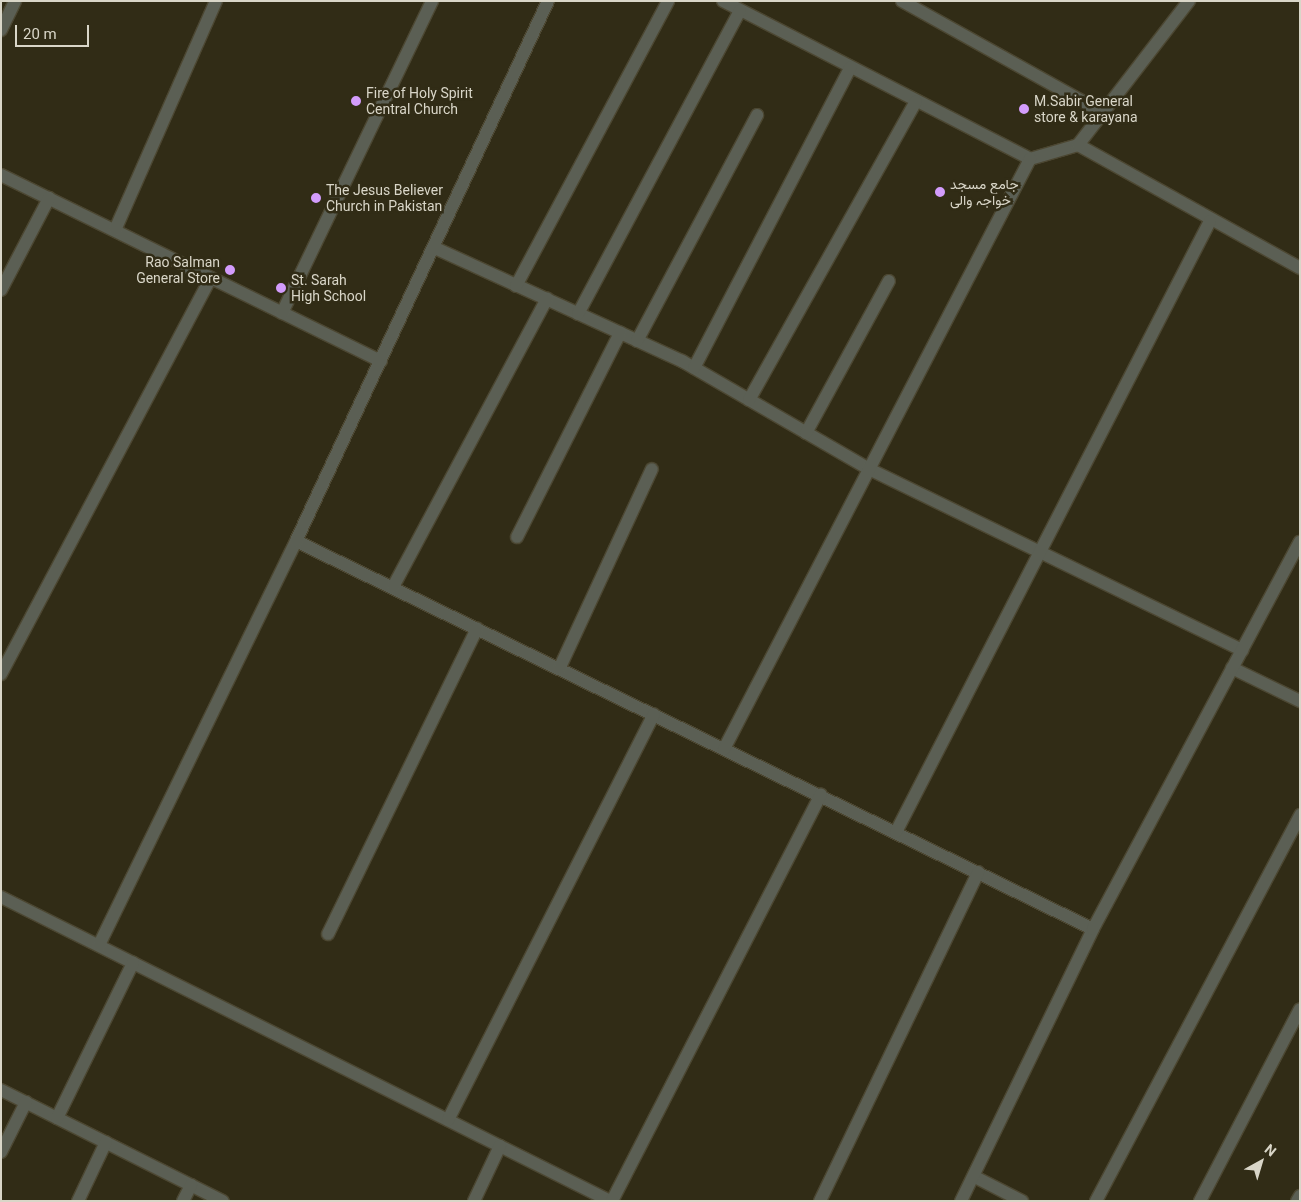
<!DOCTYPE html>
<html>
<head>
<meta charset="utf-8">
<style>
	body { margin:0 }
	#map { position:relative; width:1301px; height:1202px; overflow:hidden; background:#312c16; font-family:Roboto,Vazirmatn,sans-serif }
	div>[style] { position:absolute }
	.roads { filter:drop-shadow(1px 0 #4c4732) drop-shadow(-1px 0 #4c4732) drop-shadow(0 1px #4c4732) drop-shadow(0 -1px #4c4732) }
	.minor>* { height:12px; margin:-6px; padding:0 6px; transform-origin:6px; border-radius:6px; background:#5b5f54 }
	.dots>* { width:14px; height:14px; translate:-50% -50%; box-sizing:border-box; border:2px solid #312c16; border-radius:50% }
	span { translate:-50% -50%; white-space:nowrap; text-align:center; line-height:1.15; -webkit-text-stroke:5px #312c16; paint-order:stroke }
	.poi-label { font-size:14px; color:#d9d6c8 }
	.left { translate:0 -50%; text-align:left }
	.right { translate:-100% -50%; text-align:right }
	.frame { position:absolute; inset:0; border:2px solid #d9d6c8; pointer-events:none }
	.north { position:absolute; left:1236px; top:1137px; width:50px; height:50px; -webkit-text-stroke:4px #312c16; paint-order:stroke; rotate:39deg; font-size:14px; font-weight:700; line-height:20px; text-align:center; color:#d9d6c8 }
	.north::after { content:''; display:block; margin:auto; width:18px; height:22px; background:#d9d6c8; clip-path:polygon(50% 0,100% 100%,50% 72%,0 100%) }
	.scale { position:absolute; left:15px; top:25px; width:74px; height:22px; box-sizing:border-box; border:2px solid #d9d6c8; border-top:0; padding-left:6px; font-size:15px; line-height:18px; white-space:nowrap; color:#d9d6c8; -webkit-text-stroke:4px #312c16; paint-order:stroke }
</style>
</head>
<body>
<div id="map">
	<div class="roads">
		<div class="minor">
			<div style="left:723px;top:1px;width:345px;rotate:27.2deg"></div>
			<div style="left:1030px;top:159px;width:50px;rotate:-16.3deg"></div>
			<div style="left:1078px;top:145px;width:254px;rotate:29deg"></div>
			<div style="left:902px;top:1px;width:230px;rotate:29.1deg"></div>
			<div style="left:1px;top:30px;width:32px;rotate:-64deg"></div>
			<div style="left:1078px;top:145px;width:182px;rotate:-52.4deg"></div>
			<div style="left:1px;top:175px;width:423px;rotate:26.1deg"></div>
			<div style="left:115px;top:230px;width:250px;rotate:-66.2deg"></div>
			<div style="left:435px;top:248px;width:272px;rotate:24.6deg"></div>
			<div style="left:682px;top:361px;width:216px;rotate:30deg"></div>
			<div style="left:869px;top:469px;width:415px;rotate:25.9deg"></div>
			<div style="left:516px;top:286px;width:323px;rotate:-61.9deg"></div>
			<div style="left:1px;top:290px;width:104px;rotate:-62.4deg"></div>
			<div style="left:282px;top:313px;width:346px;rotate:-64.3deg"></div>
			<div style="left:578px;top:314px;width:344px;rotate:-61.9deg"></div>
			<div style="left:637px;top:341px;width:256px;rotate:-62deg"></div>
			<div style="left:694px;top:368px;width:339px;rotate:-62.5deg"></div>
			<div style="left:749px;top:400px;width:342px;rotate:-60.8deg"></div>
			<div style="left:806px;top:433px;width:173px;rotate:-61.4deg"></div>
			<div style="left:517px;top:537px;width:229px;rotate:-63.2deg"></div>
			<div style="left:296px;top:541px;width:886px;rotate:25.96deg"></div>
			<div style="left:393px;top:587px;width:327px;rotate:-61.9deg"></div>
			<div style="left:560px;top:667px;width:218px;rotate:-65.1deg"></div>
			<div style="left:1232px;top:668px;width:76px;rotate:25.9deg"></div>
			<div style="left:1px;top:674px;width:448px;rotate:-62.1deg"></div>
			<div style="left:724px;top:749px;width:665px;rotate:-62.59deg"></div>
			<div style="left:896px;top:832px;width:687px;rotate:-62.8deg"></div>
			<div style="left:1px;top:897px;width:681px;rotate:26.53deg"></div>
			<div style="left:328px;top:934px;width:340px;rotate:-64deg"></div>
			<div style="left:99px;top:945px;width:449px;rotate:-64deg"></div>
			<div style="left:296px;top:541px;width:596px;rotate:-64.98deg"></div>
			<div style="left:1px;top:1090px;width:248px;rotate:26.6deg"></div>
			<div style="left:57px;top:1118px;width:173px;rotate:-63.9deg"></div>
			<div style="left:448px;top:1120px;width:455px;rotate:-63.1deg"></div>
			<div style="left:1px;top:1152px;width:56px;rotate:-63.4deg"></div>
			<div style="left:975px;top:1177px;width:53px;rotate:27.1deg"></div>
			<div style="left:78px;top:1201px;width:65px;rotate:-64.6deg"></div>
			<div style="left:183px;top:1201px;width:18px;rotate:-63deg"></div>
			<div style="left:474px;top:1201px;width:61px;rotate:-64.7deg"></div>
			<div style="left:612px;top:1201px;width:457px;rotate:-62.8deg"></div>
			<div style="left:820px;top:1201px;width:365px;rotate:-64.3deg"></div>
			<div style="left:961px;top:1201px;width:302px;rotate:-64.1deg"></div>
			<div style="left:1093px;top:929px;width:439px;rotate:-61.9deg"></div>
			<div style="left:1096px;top:1201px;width:437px;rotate:-62.1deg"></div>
			<div style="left:1200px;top:1201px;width:216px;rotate:-62.5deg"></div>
			<div style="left:1297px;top:1201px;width:6px;rotate:-59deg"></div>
		</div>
	</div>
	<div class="dots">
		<div style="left:356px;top:101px;background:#d39cfc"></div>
		<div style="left:1024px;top:109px;background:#d39cfc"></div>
		<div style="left:940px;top:192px;background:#d39cfc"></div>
		<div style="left:316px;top:198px;background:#d39cfc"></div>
		<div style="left:230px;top:270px;background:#d39cfc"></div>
		<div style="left:281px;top:288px;background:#d39cfc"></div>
	</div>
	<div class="poi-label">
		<span class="left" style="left:366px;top:101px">Fire of Holy Spirit<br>Central Church</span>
		<span class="left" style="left:1034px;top:109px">M.Sabir General<br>store &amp; karayana</span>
		<span class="left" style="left:950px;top:192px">جامع مسجد<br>خواجہ والی</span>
		<span class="left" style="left:326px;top:198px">The Jesus Believer<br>Church in Pakistan</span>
		<span class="right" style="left:220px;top:270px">Rao Salman<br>General Store</span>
		<span class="left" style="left:291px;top:288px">St. Sarah<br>High School</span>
	</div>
	<div class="frame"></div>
	<div class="north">N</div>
	<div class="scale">20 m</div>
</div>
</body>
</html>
